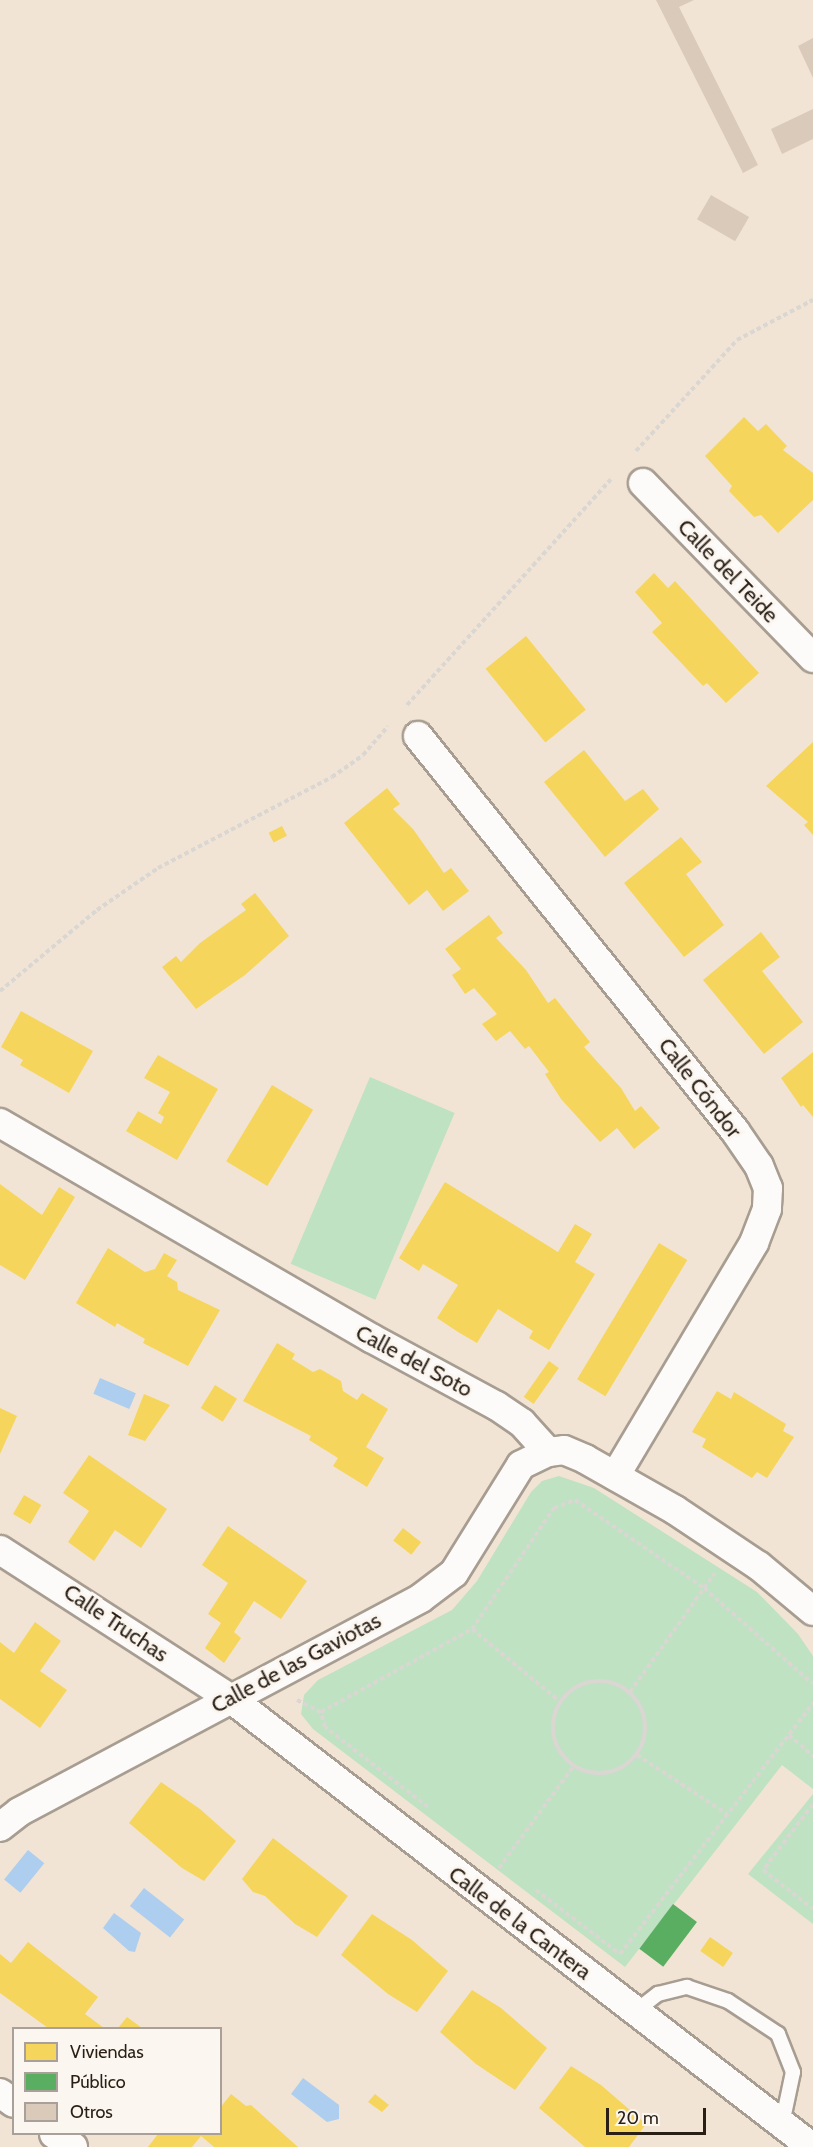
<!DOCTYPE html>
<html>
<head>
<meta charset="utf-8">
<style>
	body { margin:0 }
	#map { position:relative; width:813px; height:2147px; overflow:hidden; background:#f2e4d5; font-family:Cabin,sans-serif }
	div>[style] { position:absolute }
	.green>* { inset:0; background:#bee2c2; transform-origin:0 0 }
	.water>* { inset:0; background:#adceee; transform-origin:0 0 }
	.homes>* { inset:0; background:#f6d55c; transform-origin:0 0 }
	.public>* { inset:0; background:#5aae61; transform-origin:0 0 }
	.building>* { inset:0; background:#dacab9; transform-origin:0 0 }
	.path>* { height:4px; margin-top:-2px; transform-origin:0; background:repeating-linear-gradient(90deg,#dad6d2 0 4.5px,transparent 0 7.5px) }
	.path>.ring { margin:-2px; padding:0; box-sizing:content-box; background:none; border:4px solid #dad6d2; border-radius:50% }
	.roads { filter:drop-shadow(2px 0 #a79d91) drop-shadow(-2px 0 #a79d91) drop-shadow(0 2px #a79d91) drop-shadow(0 -2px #a79d91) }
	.lane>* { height:14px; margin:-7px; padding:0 7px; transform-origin:7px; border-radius:7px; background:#fdfbf9 }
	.street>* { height:28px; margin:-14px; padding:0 14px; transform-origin:14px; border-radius:14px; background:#fdfbf9 }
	span { translate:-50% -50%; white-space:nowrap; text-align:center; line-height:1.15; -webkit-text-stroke:6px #fcf6f1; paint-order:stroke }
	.street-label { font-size:22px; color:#291f15 }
	.legend { position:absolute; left:12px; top:2027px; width:210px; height:108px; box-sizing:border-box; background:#fcf6f1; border:2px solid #a8a099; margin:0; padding:8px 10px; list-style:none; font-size:18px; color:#291f15 }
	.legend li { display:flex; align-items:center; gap:12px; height:30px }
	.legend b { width:30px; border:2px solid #a8a099 }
	.scale { position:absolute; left:606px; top:2108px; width:100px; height:27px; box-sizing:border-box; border:3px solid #291f15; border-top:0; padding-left:8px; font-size:18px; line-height:21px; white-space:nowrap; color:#291f15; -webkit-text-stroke:4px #fcf6f1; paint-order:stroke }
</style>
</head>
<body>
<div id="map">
	<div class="green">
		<div style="left:370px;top:1077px;width:92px;height:203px;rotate:23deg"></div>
		<div style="clip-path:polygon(559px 1476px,594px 1488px,757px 1592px,798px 1634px,813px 1656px,813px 1789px,782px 1765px,625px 1967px,313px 1729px,301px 1714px,304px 1695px,318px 1680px,452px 1610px,477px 1581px,531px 1492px,542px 1481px)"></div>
		<div style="clip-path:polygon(813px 1794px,813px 1924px,748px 1874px)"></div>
	</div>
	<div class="water">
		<div style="left:100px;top:1378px;width:39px;height:17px;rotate:23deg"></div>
		<div style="left:28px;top:1850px;width:21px;height:38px;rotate:39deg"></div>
		<div style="left:144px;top:1888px;width:51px;height:23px;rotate:38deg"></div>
		<div style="clip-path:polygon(114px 1913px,141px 1933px,135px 1952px,129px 1951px,103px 1928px)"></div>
		<div style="clip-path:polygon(303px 2078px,339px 2105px,339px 2119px,327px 2122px,291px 2094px)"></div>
	</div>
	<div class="homes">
		<div style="clip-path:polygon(744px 417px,758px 431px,766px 424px,787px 446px,783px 450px,813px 473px,813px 500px,778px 533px,761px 515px,754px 517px,729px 491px,732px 486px,705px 456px)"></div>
		<div style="clip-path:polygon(654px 573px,668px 588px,675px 581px,759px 673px,726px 703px,707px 683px,703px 686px,652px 632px,662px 623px,635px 592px)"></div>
		<div style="left:526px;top:636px;width:95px;height:52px;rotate:51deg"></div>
		<div style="clip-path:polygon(813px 742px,813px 835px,804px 825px,808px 822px,766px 786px)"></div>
		<div style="clip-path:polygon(584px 750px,625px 801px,643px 789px,659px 809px,605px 857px,544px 782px)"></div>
		<div style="clip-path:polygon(387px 788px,400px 804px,393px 809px,413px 829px,444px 873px,451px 868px,469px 891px,443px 911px,427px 890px,409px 905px,344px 823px)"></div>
		<div style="left:282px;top:826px;width:11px;height:15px;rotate:63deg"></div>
		<div style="clip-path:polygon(681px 837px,702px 862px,686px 874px,724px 925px,684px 957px,624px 883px)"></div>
		<div style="clip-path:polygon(255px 893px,289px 936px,245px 975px,196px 1009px,162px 967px,176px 956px,181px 962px,200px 943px,246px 910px,241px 904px)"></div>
		<div style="clip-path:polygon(489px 915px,503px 933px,496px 938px,526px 970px,548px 1003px,555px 998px,590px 1042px,584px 1047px,621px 1088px,635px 1111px,641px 1106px,660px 1128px,634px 1149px,617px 1128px,600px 1142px,561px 1099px,545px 1074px,549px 1072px,529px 1046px,525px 1049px,510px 1031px,496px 1041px,482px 1024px,497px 1014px,474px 988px,465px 994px,452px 975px,461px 969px,445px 949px)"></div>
		<div style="clip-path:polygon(761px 932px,780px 957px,762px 971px,803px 1022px,764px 1054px,703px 980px)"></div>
		<div style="clip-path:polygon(21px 1011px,93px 1051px,69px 1093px,20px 1065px,23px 1060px,1px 1047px)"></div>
		<div style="clip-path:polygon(813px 1052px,813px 1117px,803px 1105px,801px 1107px,781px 1078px)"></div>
		<div style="clip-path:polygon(158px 1055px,218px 1089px,177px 1160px,126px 1131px,138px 1111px,161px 1124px,164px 1117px,158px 1113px,170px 1092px,144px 1078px)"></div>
		<div style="left:272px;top:1085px;width:48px;height:89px;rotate:31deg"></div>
		<div style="clip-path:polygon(445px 1182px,558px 1252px,575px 1224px,592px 1234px,575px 1262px,595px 1274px,549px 1350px,529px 1338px,533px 1331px,498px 1309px,477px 1343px,458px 1332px,437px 1318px,458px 1285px,423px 1264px,419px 1271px,399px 1258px)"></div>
		<div style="clip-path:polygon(0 1184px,42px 1215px,59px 1187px,75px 1197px,25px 1280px,0 1265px)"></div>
		<div style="left:659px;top:1243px;width:33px;height:159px;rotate:31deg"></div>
		<div style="clip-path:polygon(108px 1248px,145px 1272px,155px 1269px,164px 1253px,177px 1260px,167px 1276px,177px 1282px,178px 1290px,220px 1310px,188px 1366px,143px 1343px,145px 1339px,117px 1323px,115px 1327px,76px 1303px)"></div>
		<div style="clip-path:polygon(277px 1343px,295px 1354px,292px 1359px,313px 1372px,320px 1369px,341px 1381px,343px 1391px,357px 1400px,362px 1393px,388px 1409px,366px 1447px,384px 1458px,367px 1487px,333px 1466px,338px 1458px,309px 1440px,311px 1436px,243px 1401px)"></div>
		<div style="left:549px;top:1361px;width:12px;height:44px;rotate:35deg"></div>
		<div style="left:215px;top:1385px;width:26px;height:27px;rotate:32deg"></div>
		<div style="clip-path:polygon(717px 1391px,731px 1399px,734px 1392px,786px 1424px,783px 1431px,794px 1437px,767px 1478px,757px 1472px,752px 1478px,702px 1447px,706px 1439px,692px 1432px)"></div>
		<div style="clip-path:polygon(144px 1394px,170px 1405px,145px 1441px,128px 1435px)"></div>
		<div style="clip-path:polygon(0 1408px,17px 1416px,0 1454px)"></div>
		<div style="clip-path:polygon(89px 1455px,167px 1509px,141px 1548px,115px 1530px,94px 1561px,68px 1542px,89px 1511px,63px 1493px)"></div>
		<div style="left:24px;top:1495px;width:20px;height:22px;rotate:30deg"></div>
		<div style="clip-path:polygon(228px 1526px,307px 1581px,281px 1619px,254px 1601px,234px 1632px,241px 1638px,224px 1663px,205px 1648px,221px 1623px,208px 1614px,228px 1583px,202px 1565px)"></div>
		<div style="left:403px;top:1528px;width:23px;height:16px;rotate:38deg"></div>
		<div style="clip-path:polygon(35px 1622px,61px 1641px,40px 1671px,67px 1690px,40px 1728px,0 1699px,0 1642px,14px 1653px)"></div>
		<div style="clip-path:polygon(161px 1782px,200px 1809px,236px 1841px,204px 1881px,182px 1868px,129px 1823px)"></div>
		<div style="clip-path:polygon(273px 1838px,348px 1896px,317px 1937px,295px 1924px,265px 1896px,253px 1892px,242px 1879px)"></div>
		<div style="clip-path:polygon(372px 1914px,412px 1940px,448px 1971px,417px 2012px,388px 1994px,341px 1955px)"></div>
		<div style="left:710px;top:1937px;width:28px;height:17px;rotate:35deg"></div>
		<div style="clip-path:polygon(28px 1942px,98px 1997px,85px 2014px,104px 2028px,48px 2028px,0 1993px,0 1954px,11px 1963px)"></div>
		<div style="clip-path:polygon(472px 1990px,501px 2008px,547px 2048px,515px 2090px,476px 2064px,440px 2032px)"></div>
		<div style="clip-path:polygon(127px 2017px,142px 2028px,118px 2028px)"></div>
		<div style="clip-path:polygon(571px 2066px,601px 2085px,646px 2124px,629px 2147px,585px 2147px,539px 2108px)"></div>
		<div style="clip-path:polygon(231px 2094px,246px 2106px,251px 2105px,298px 2147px,214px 2147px,201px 2136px,192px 2147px,148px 2147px,158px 2134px,220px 2134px,220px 2108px)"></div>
		<div style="clip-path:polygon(375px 2094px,389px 2105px,382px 2112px,368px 2102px)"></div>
	</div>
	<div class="public">
		<div style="left:673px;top:1904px;width:30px;height:56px;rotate:37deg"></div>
	</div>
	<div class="building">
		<div style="clip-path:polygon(656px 0,694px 0,679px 7px,758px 165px,743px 173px)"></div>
		<div style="clip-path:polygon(813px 38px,813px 78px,798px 46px)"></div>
		<div style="clip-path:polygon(813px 109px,813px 139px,782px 154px,771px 129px)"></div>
		<div style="left:711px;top:195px;width:44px;height:28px;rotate:30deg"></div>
	</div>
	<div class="path">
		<div style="left:636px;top:451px;width:150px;rotate:-47.7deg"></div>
		<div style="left:737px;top:340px;width:86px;rotate:-27.8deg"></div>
		<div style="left:407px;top:705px;width:304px;rotate:-47.9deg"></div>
		<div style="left:0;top:991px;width:126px;rotate:-39.9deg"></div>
		<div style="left:97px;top:910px;width:74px;rotate:-34.5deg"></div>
		<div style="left:158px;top:868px;width:196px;rotate:-27.6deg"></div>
		<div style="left:332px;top:777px;width:38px;rotate:-35deg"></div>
		<div style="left:363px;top:755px;width:38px;rotate:-49deg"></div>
		<div style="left:472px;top:1629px;width:112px;rotate:39.5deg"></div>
		<div class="ring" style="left:553px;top:1681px;width:88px;height:88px"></div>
		<div style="left:630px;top:1692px;width:146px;rotate:-54.5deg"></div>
		<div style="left:297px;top:1700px;width:27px;rotate:27deg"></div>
		<div style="left:789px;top:1735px;width:32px;rotate:41deg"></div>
		<div style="left:637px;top:1755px;width:108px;rotate:33.2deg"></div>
		<div style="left:813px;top:1804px;width:83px;rotate:127.1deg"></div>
		<div style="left:763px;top:1870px;width:63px;rotate:38deg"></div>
		<div style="left:428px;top:1807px;width:130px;rotate:-142.2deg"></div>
		<div style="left:325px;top:1727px;width:16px;rotate:-105deg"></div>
		<div style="left:321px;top:1712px;width:172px;rotate:-28.8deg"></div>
		<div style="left:472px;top:1629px;width:146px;rotate:-55.9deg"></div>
		<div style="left:554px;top:1508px;width:22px;rotate:-21deg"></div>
		<div style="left:575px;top:1500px;width:156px;rotate:34.3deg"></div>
		<div style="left:704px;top:1588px;width:145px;rotate:41.4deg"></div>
		<div style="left:499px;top:1868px;width:125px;rotate:-53.8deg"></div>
		<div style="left:536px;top:1890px;width:106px;rotate:37.3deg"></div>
		<div style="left:620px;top:1954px;width:317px;rotate:-52.4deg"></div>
	</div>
	<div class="roads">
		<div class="lane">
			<div style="left:636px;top:2011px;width:28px;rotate:-38deg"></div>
			<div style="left:658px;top:1994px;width:30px;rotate:-14deg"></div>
			<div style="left:687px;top:1987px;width:43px;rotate:18.9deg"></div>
			<div style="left:728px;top:2001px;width:60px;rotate:33.4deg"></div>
			<div style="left:778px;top:2034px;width:41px;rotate:68.5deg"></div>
			<div style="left:793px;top:2072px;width:53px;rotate:101.9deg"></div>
		</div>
		<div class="street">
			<div style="left:643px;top:483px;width:244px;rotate:45.8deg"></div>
			<div style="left:418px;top:736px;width:506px;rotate:51.25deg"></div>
			<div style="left:735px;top:1131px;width:42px;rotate:55.6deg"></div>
			<div style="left:759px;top:1166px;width:24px;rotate:68deg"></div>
			<div style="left:768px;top:1188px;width:21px;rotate:93deg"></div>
			<div style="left:767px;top:1209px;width:36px;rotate:111deg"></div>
			<div style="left:754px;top:1243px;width:271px;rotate:120.8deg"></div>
			<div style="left:0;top:1123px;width:429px;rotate:30.1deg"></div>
			<div style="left:371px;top:1338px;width:143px;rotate:28.4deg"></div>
			<div style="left:497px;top:1406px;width:30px;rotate:34deg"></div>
			<div style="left:522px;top:1423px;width:39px;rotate:48deg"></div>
			<div style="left:548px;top:1452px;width:16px;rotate:-7deg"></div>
			<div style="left:564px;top:1450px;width:23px;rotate:23deg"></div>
			<div style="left:585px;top:1459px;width:103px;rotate:29.5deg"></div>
			<div style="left:675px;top:1510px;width:101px;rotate:33.7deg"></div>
			<div style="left:759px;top:1566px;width:70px;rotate:39.8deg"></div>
			<div style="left:0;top:1550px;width:274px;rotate:32.8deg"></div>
			<div style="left:230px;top:1698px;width:735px;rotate:37.65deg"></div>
			<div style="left:0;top:1827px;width:24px;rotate:-38deg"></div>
			<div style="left:19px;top:1812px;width:455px;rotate:-28deg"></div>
			<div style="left:421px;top:1598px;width:41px;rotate:-37.1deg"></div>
			<div style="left:454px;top:1573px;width:127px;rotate:-58.2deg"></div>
			<div style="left:521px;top:1465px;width:30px;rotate:-26deg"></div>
			<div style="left:0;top:2093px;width:17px;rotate:36deg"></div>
			<div style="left:54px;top:2134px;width:23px;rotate:34deg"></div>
		</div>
	</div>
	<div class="street-label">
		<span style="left:728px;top:571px;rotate:46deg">Calle del Teide</span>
		<span style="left:700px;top:1088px;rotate:52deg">Calle Cóndor</span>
		<span style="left:414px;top:1361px;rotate:28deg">Calle del Soto</span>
		<span style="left:116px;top:1623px;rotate:34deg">Calle Truchas</span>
		<span style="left:296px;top:1663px;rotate:-28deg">Calle de las Gaviotas</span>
		<span style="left:520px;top:1923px;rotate:37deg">Calle de la Cantera</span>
	</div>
	<ul class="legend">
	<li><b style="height:16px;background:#f6d55c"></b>Viviendas</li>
	<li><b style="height:16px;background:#5aae61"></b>Público</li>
	<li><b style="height:16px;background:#dacab9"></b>Otros</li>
	</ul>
	<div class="scale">20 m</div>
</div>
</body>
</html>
